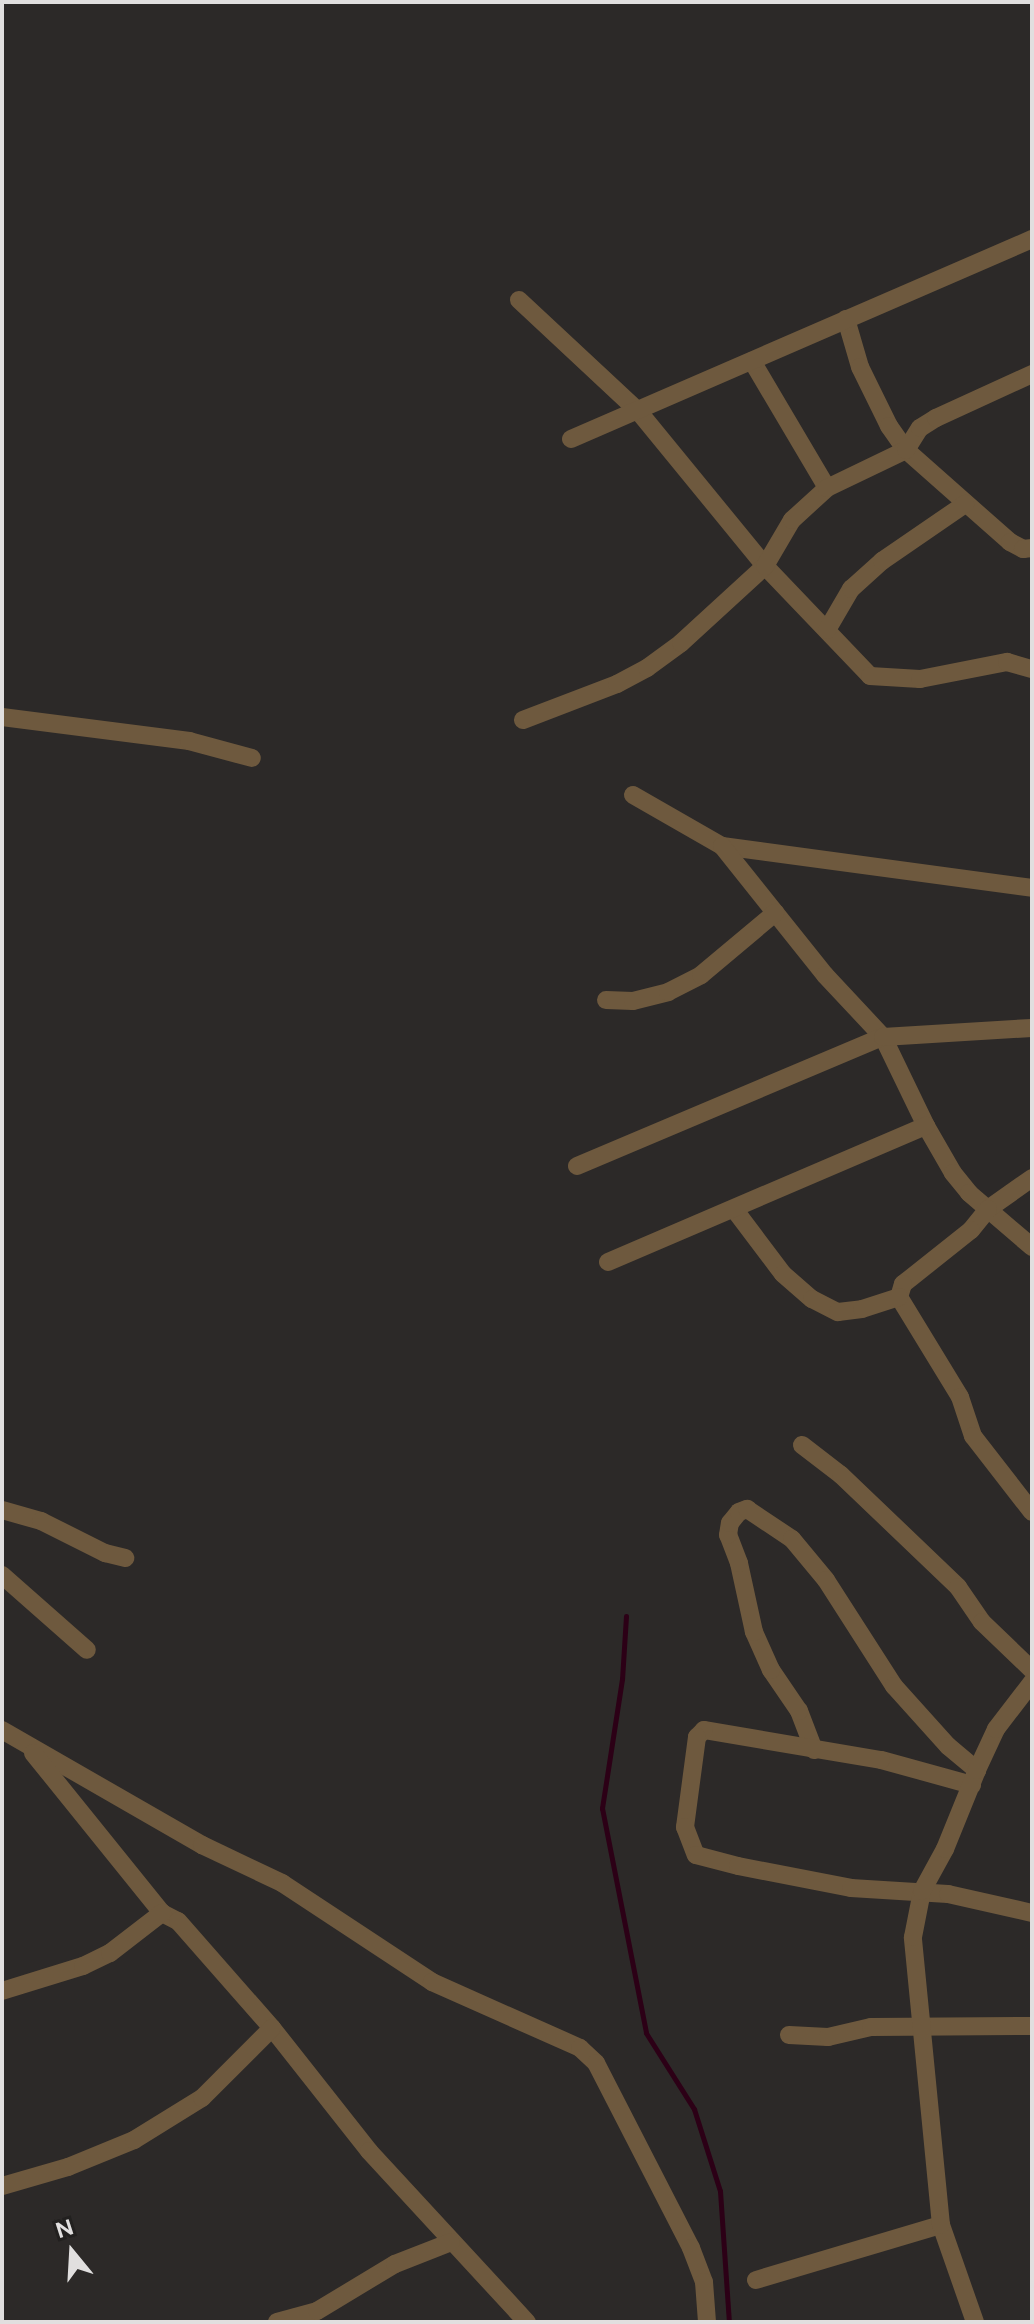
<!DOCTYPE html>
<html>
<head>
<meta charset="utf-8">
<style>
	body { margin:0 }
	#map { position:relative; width:1034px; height:2324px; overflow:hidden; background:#2c2928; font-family:Figtree,sans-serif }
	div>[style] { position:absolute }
	.stream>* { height:5px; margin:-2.5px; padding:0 2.5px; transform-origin:2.5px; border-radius:2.5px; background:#2c0016 }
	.street>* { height:18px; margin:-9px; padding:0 9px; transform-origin:9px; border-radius:9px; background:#6e593e }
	span { translate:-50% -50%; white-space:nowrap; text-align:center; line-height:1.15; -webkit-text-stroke:7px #22201f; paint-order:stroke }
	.frame { position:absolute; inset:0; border:4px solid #e1dfdf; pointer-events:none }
	.north { position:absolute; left:32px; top:2212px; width:80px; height:80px; -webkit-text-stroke:6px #22201f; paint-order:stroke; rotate:342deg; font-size:22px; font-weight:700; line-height:32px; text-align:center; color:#e1dfdf }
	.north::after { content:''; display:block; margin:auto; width:28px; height:36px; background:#e1dfdf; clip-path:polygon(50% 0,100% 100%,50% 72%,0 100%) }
</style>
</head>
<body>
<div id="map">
	<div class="stream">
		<div style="left:626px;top:1616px;width:63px;rotate:93.6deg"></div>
		<div style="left:622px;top:1679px;width:131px;rotate:98.8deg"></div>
		<div style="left:602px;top:1808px;width:229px;rotate:78.9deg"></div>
		<div style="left:646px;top:2033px;width:90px;rotate:57.7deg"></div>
		<div style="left:694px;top:2109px;width:86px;rotate:72.4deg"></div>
		<div style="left:720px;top:2191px;width:131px;rotate:86.1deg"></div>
	</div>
	<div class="street">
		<div style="left:519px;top:300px;width:164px;rotate:43deg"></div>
		<div style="left:639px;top:412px;width:199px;rotate:50.7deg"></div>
		<div style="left:765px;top:566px;width:152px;rotate:46.3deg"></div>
		<div style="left:870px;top:676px;width:50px;rotate:3.4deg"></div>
		<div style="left:920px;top:679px;width:89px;rotate:-11.1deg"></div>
		<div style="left:1007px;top:662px;width:26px;rotate:16deg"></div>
		<div style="left:846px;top:319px;width:50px;rotate:73.7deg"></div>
		<div style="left:860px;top:367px;width:66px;rotate:63.8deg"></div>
		<div style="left:889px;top:426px;width:29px;rotate:55deg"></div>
		<div style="left:906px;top:450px;width:139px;rotate:41.5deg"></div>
		<div style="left:1010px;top:542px;width:15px;rotate:28deg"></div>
		<div style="left:1023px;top:549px;width:9px;rotate:-6deg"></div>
		<div style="left:752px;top:361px;width:147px;rotate:59.4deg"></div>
		<div style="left:571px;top:439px;width:503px;rotate:-23.45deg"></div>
		<div style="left:827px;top:630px;width:48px;rotate:-59.7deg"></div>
		<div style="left:851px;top:589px;width:42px;rotate:-42.1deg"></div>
		<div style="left:882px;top:561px;width:101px;rotate:-34.5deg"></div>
		<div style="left:2px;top:717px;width:189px;rotate:7.3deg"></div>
		<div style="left:189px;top:741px;width:65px;rotate:15.1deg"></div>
		<div style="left:523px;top:720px;width:101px;rotate:-21deg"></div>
		<div style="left:617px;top:684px;width:34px;rotate:-28deg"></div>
		<div style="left:647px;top:668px;width:42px;rotate:-36.3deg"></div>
		<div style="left:681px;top:643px;width:114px;rotate:-42.5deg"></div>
		<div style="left:765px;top:566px;width:53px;rotate:-59.6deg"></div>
		<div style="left:792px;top:520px;width:47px;rotate:-42.4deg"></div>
		<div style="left:827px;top:488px;width:88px;rotate:-25.7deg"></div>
		<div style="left:906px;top:450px;width:26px;rotate:-58deg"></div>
		<div style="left:920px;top:428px;width:19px;rotate:-32deg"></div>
		<div style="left:936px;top:418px;width:106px;rotate:-24.6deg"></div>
		<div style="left:633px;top:795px;width:103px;rotate:29.8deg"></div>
		<div style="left:722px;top:846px;width:313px;rotate:7.7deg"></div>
		<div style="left:722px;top:846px;width:165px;rotate:51.4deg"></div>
		<div style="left:825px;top:975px;width:85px;rotate:46.9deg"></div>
		<div style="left:883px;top:1037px;width:99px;rotate:64.2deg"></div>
		<div style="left:926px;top:1126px;width:54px;rotate:60.1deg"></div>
		<div style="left:953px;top:1173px;width:26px;rotate:51deg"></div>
		<div style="left:969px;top:1193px;width:83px;rotate:40.6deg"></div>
		<div style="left:606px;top:1000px;width:27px;rotate:2deg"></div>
		<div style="left:633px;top:1001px;width:36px;rotate:-14deg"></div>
		<div style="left:668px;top:992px;width:37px;rotate:-27deg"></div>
		<div style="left:701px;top:975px;width:97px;rotate:-40deg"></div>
		<div style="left:577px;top:1166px;width:332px;rotate:-22.9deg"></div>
		<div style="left:883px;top:1037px;width:149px;rotate:-3.5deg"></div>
		<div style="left:1032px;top:1178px;width:54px;rotate:144.8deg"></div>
		<div style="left:988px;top:1209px;width:27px;rotate:129deg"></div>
		<div style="left:971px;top:1230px;width:87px;rotate:141.5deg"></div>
		<div style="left:903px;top:1284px;width:14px;rotate:107deg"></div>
		<div style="left:899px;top:1297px;width:117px;rotate:58.6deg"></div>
		<div style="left:960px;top:1397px;width:41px;rotate:71.6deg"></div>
		<div style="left:973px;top:1436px;width:96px;rotate:52.2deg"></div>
		<div style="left:734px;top:1209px;width:81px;rotate:53deg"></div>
		<div style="left:783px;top:1274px;width:38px;rotate:41deg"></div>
		<div style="left:812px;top:1299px;width:29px;rotate:27deg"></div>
		<div style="left:838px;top:1312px;width:24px;rotate:-7deg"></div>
		<div style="left:862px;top:1309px;width:39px;rotate:-18deg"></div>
		<div style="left:608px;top:1262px;width:346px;rotate:-23.2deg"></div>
		<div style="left:802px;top:1445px;width:49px;rotate:37.6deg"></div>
		<div style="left:841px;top:1475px;width:162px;rotate:43.7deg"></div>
		<div style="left:958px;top:1587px;width:42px;rotate:55.6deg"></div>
		<div style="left:982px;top:1622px;width:69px;rotate:43.8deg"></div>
		<div style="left:2px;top:1510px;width:41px;rotate:15.8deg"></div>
		<div style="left:41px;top:1521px;width:72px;rotate:26.6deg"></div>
		<div style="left:105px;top:1553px;width:21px;rotate:14deg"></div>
		<div style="left:2px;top:1575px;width:113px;rotate:41.4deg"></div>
		<div style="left:2px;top:1730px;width:231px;rotate:29.9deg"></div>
		<div style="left:202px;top:1845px;width:89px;rotate:25.4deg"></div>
		<div style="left:282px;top:1883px;width:180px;rotate:33.4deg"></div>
		<div style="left:432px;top:1982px;width:162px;rotate:24deg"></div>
		<div style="left:580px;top:2048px;width:22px;rotate:43deg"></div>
		<div style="left:596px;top:2063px;width:208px;rotate:62.8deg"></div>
		<div style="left:691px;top:2248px;width:36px;rotate:69deg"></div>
		<div style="left:704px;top:2282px;width:40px;rotate:85.7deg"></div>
		<div style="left:814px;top:1750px;width:42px;rotate:-111deg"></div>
		<div style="left:799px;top:1711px;width:50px;rotate:-124.3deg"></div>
		<div style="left:771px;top:1670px;width:42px;rotate:-114.1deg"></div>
		<div style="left:754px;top:1632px;width:71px;rotate:-102.3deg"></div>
		<div style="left:739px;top:1563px;width:30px;rotate:-111deg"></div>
		<div style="left:728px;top:1535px;width:12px;rotate:-81deg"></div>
		<div style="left:730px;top:1523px;width:14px;rotate:-51deg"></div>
		<div style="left:739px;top:1512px;width:9px;rotate:-21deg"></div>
		<div style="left:747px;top:1509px;width:54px;rotate:33.7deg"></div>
		<div style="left:792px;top:1539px;width:53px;rotate:50.3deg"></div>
		<div style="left:826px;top:1580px;width:126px;rotate:57.3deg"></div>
		<div style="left:894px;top:1686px;width:81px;rotate:48deg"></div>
		<div style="left:948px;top:1746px;width:38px;rotate:40deg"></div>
		<div style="left:33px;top:1753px;width:206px;rotate:51.1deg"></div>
		<div style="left:162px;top:1913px;width:18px;rotate:27deg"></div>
		<div style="left:178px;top:1921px;width:142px;rotate:48.7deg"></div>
		<div style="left:272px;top:2028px;width:157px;rotate:51.7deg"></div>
		<div style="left:369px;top:2151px;width:233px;rotate:47.3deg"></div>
		<div style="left:972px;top:1785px;width:94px;rotate:-164.6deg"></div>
		<div style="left:881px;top:1760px;width:180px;rotate:-170.4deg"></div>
		<div style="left:704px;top:1730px;width:10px;rotate:135deg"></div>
		<div style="left:697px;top:1737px;width:91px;rotate:97.6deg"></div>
		<div style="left:685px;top:1827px;width:30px;rotate:69deg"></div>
		<div style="left:696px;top:1855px;width:43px;rotate:14.7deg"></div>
		<div style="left:738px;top:1866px;width:115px;rotate:11deg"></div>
		<div style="left:851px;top:1888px;width:97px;rotate:3.5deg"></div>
		<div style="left:948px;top:1894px;width:86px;rotate:12.7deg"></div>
		<div style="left:2px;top:1991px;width:85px;rotate:-17.2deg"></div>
		<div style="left:83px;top:1966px;width:30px;rotate:-26deg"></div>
		<div style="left:110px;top:1953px;width:66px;rotate:-37.6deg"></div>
		<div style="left:789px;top:2035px;width:39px;rotate:3deg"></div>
		<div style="left:828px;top:2037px;width:44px;rotate:-13.1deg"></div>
		<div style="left:871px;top:2027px;width:161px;rotate:-0.4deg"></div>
		<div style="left:2px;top:2186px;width:69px;rotate:-16.1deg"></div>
		<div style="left:68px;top:2167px;width:71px;rotate:-22.2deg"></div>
		<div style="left:134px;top:2140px;width:80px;rotate:-31.7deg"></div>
		<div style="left:202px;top:2098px;width:99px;rotate:-45deg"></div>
		<div style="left:756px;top:2280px;width:193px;rotate:-16.6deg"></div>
		<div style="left:277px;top:2322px;width:41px;rotate:-15.4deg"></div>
		<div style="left:317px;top:2311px;width:91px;rotate:-31.1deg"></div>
		<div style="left:395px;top:2264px;width:60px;rotate:-21.4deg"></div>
		<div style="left:975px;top:2322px;width:103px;rotate:-109.3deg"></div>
		<div style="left:941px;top:2225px;width:289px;rotate:-95.6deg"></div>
		<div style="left:913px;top:1937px;width:47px;rotate:-78.9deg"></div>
		<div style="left:922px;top:1891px;width:48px;rotate:-61.3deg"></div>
		<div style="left:945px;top:1849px;width:85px;rotate:-67.9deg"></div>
		<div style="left:977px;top:1770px;width:45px;rotate:-65.1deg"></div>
		<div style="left:996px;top:1729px;width:59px;rotate:-52.5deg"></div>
	</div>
	<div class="frame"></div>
	<div class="north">N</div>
</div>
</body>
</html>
